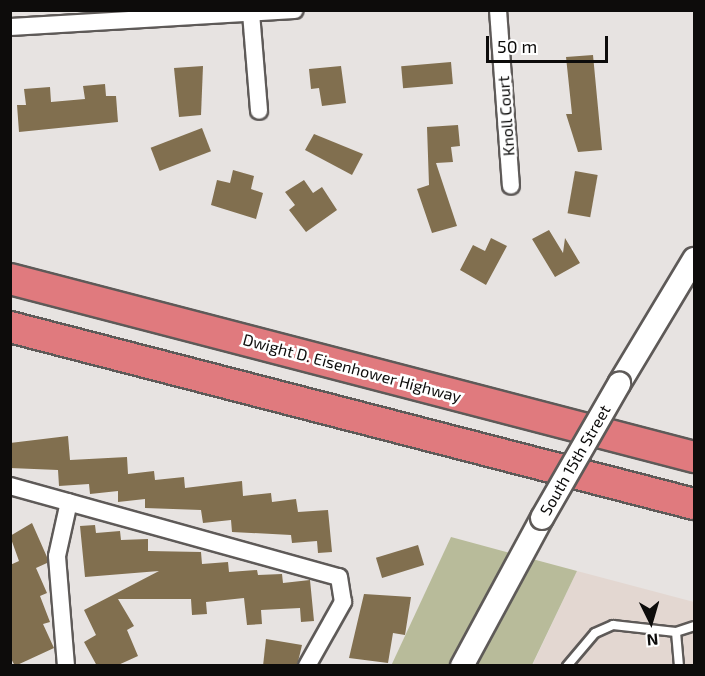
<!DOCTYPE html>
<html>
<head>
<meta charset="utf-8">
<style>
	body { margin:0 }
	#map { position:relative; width:705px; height:676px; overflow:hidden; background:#e7e3e1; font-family:"Exo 2",sans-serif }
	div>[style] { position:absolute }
	.built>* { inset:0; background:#e3d7d1 }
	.green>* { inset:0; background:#b8bb9a }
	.building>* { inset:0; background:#816f4f; transform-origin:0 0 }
	.roads { filter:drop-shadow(2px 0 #5e5a58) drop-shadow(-2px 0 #5e5a58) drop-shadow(0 2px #5e5a58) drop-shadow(0 -2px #5e5a58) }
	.service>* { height:8px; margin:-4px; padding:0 4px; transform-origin:4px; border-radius:4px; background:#fff }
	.minor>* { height:16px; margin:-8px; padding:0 8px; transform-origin:8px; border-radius:8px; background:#fff }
	.secondary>* { height:22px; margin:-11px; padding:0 11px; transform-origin:11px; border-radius:11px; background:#fff }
	.motorway>* { height:30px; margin:-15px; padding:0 15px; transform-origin:15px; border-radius:15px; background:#e07a7e }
	.bridges { filter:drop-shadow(2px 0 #5e5a58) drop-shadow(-2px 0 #5e5a58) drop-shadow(0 2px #5e5a58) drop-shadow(0 -2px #5e5a58) }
	.secondary-bridge>* { height:22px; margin:-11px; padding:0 11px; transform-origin:11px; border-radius:11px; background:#fff }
	span { translate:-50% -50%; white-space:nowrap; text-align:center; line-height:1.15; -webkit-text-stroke:5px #fff; paint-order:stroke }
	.street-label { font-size:16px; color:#0d0c0b }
	.frame { position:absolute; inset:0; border:12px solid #0d0c0b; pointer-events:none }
	.north { position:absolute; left:621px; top:592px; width:60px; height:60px; -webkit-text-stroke:4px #fff; paint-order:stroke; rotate:175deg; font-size:16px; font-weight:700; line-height:24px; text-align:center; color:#0d0c0b }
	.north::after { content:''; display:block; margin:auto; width:21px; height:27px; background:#0d0c0b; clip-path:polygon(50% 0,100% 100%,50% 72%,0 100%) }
	.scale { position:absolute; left:486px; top:36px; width:122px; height:27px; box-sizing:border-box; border:3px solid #0d0c0b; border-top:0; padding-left:8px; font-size:18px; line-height:21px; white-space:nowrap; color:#0d0c0b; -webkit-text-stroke:4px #fff; paint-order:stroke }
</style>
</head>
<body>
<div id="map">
	<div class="built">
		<div style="clip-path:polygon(577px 571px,694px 602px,694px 665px,532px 666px)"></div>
	</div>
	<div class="green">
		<div style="clip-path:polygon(451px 537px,577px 571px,532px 665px,391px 666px)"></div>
	</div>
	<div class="building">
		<div style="clip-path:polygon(593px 55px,602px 150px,578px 152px,566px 114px,572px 114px,566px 57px)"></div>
		<div style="left:451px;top:62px;width:22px;height:50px;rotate:85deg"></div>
		<div style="clip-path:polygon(203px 66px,201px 115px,179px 117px,174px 68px)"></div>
		<div style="clip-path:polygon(341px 66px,346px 103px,322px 106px,319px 88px,311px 89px,309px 69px)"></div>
		<div style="clip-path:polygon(105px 84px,106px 96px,116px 96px,118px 122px,19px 132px,17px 105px,26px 105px,24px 89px,50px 87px,51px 102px,85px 99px,83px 86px)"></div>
		<div style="clip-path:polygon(458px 125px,460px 146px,451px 147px,453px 162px,436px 163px,457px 226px,432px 233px,417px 189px,429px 185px,427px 127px)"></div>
		<div style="left:202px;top:128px;width:25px;height:55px;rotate:69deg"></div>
		<div style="clip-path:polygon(314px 134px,363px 154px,352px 175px,305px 150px)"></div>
		<div style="clip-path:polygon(233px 170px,254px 176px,251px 189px,263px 193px,256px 219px,211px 205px,217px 180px,230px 183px)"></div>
		<div style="left:575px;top:171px;width:23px;height:43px;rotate:10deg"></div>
		<div style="clip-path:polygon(304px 180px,313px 193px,322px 187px,337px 210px,306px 232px,289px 210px,295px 205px,285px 192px)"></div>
		<div style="clip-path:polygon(549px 230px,563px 253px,565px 238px,580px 263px,555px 277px,532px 239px)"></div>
		<div style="clip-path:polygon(491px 238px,507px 246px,486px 285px,460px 270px,473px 245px,485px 251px)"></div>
		<div style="clip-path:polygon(68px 436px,70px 460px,127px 457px,128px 474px,154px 471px,155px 480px,184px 477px,185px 488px,242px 481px,243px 496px,271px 493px,272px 502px,296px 499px,298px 512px,328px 510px,332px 552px,318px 553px,317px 541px,292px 543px,291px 535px,232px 532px,231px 520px,203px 523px,201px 510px,145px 508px,145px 499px,118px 502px,118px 491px,90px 494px,89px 484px,59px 486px,58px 470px,10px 468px,10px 443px)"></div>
		<div style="clip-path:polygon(32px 523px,47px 557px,47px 563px,36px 568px,47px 593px,40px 596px,50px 622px,43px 624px,54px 648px,15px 666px,10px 657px,10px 565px,19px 561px,10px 536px)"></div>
		<div style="clip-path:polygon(95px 525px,96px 533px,120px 531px,121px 540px,148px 539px,148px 551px,201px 552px,202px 564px,228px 562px,229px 572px,257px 570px,258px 575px,282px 574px,283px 583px,310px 580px,314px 621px,301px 622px,300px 608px,261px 610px,262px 624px,247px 625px,244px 598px,206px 602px,207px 614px,192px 615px,191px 599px,118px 599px,134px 626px,127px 630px,138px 656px,116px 666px,97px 666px,84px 642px,96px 635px,84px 610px,159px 571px,85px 577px,80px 526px)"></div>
		<div style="left:418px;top:545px;width:21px;height:44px;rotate:73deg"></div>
		<div style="clip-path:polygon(364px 594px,411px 597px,405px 635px,393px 633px,388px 663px,349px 658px)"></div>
		<div style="clip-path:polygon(266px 639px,302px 645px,297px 666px,263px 666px)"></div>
	</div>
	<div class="roads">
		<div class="service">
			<div style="left:676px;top:632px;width:19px;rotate:-18deg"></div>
			<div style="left:567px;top:666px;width:43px;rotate:-49.7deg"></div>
			<div style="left:595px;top:633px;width:20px;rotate:-24deg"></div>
			<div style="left:613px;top:625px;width:63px;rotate:6.3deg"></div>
			<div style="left:676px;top:632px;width:34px;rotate:85deg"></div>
		</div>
		<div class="minor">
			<div style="left:498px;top:10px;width:176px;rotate:85.8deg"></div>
			<div style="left:251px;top:13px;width:98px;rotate:85.3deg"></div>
			<div style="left:10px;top:27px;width:285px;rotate:-3.4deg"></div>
			<div style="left:10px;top:486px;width:341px;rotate:15.5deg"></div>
			<div style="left:339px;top:577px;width:25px;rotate:81deg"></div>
			<div style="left:343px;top:602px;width:73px;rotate:119.4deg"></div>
			<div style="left:66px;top:666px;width:110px;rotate:-94.7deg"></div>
			<div style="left:57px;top:556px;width:55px;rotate:-77.5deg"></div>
		</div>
		<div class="secondary">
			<div style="left:619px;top:384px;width:146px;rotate:-59deg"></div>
			<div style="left:462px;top:666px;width:168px;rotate:-61.6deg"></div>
		</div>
		<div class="motorway">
			<div style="left:10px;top:279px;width:707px;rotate:14.59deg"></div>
			<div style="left:10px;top:327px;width:707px;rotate:14.51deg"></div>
		</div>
	</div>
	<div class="bridges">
		<div class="secondary-bridge">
			<div style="left:542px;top:518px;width:155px;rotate:-60.1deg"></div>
		</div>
	</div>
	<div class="street-label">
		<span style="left:506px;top:116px;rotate:-94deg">Knoll Court</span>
		<span style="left:352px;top:368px;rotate:15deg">Dwight D. Eisenhower Highway</span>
		<span style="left:575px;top:460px;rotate:-60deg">South 15th Street</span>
	</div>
	<div class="frame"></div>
	<div class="north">N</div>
	<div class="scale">50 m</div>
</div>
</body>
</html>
